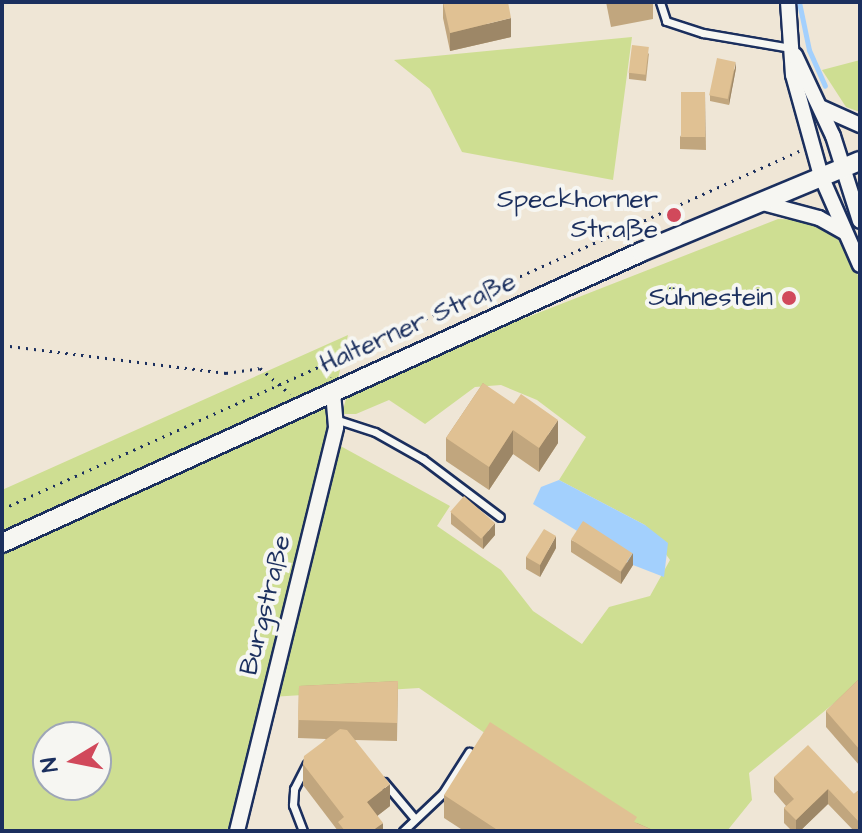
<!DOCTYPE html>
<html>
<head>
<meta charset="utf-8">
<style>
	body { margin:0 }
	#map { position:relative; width:862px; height:833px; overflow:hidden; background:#efe6d6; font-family:"Architects Daughter",sans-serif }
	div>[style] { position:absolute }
	.green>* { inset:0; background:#cede92 }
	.water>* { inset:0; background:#a3d0fd }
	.stream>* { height:5px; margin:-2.5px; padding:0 2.5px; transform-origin:2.5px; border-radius:2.5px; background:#a3d0fd }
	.path>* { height:3px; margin-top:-1.5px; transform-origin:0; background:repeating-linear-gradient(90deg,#1b2f5e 0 2px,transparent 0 8px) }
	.roads { filter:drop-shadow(2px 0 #1b2f5e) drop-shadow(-2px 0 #1b2f5e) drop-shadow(0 2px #1b2f5e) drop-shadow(0 -2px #1b2f5e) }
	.service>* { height:7px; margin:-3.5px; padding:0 3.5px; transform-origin:3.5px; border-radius:3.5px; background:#f6f6f2 }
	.minor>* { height:14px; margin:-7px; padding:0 7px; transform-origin:7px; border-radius:7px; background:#f6f6f2 }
	.secondary>* { height:18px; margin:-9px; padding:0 9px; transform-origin:9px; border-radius:9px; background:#f6f6f2 }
	.wall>* { inset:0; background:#c1a67e }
	.shaded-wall>* { inset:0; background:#9d8767 }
	.building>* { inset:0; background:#e0c193; transform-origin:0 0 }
	.dots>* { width:22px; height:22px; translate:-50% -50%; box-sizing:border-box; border:4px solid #f6f6f2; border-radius:50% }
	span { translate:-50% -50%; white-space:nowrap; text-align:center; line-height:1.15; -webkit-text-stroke:8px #f6f6f2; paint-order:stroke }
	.poi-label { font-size:26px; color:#1b2f5e }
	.right { translate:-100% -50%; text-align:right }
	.street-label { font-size:26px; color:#1b2f5e }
	.frame { position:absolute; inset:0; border:4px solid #1b2f5e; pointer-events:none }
	.north { position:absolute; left:32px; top:721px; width:80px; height:80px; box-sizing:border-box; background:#f6f6f2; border:2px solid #9ea6b7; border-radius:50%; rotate:260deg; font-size:22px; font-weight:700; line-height:32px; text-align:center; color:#1b2f5e }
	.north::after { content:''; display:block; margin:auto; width:28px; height:36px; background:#d1495b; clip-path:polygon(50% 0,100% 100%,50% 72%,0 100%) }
</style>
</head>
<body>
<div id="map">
	<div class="green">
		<div style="clip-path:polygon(632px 37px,613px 180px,462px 152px,430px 89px,394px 60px)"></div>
		<div style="clip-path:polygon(860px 60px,860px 112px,846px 107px,822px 70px)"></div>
		<div style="clip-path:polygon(778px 219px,810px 220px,834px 232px,860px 279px,860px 682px,749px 773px,752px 800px,727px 831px,628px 831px,419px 688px,270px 697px,335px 443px,450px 506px,437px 526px,501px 570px,533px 611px,582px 644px,609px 607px,650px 596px,670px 560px,645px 525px,559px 480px,586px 437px,537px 400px,501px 385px,475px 387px,425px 424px,389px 400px,356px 414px,342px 414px,349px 387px)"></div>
		<div style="clip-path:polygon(evenodd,348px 335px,235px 831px,2px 831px,2px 490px,348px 335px,48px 737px,96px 737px,96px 785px,48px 785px,48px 737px)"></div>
	</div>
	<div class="water">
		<div style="clip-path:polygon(559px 480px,645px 525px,668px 543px,664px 577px,633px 565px,533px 504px,541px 487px)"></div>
	</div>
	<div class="stream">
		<div style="left:799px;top:2px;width:49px;rotate:78.2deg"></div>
		<div style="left:809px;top:50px;width:39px;rotate:66deg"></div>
	</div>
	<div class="path">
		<div style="left:2px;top:345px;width:226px;rotate:7.1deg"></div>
		<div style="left:226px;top:373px;width:34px;rotate:-8deg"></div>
		<div style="left:260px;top:368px;width:40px;rotate:41deg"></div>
		<div style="left:328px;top:361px;width:16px;rotate:79deg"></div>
		<div style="left:2px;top:509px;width:874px;rotate:-24.19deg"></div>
	</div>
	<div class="roads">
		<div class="service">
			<div style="left:660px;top:2px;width:20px;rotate:72deg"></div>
			<div style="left:666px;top:21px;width:39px;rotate:18deg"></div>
			<div style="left:703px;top:33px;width:89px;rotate:9.7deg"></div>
			<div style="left:335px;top:419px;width:42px;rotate:18deg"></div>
			<div style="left:375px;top:432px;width:55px;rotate:29.4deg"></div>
			<div style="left:423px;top:459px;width:96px;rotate:37deg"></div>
			<div style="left:384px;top:782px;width:48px;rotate:50deg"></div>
			<div style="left:303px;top:831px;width:28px;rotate:-111deg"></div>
			<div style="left:293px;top:805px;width:16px;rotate:-86deg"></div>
			<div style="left:294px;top:789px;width:28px;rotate:-63deg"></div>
			<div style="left:403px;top:831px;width:55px;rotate:-43.5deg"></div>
			<div style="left:443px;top:793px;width:49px;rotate:-57.6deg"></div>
		</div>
		<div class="minor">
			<div style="left:788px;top:2px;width:73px;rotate:86.1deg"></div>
			<div style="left:793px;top:75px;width:105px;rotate:74.5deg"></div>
			<div style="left:821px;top:176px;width:97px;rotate:66.3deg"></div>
			<div style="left:795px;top:55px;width:89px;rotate:64.9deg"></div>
			<div style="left:833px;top:136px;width:89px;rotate:72.4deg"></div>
			<div style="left:822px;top:108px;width:42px;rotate:24.1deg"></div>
			<div style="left:759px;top:202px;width:62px;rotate:14.9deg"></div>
			<div style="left:819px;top:218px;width:29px;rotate:29deg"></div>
			<div style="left:237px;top:831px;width:416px;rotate:-76.2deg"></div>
			<div style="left:336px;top:427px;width:37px;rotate:-95deg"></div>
		</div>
		<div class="secondary">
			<div style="left:2px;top:543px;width:702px;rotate:-24.48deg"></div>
			<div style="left:641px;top:252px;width:237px;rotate:-22.6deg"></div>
		</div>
	</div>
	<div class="wall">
		<div style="clip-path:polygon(443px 2px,511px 37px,450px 51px,443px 18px)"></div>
		<div style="clip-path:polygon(606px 2px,653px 2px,653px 19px,611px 27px)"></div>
		<div style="clip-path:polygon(649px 53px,646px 81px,629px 79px,629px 73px)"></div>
		<div style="clip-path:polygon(736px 68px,729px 105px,710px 101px,710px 95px)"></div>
		<div style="clip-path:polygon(705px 92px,706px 150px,680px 149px,680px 137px)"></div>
		<div style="clip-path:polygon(483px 383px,558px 443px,539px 472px,513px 454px,489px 490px,446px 461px,446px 438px)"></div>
		<div style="clip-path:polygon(451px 512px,495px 535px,483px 549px,451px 524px)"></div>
		<div style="clip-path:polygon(571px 540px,633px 565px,621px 584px,571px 552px)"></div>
		<div style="clip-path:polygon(556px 548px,540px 577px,526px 569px,526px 557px)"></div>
		<div style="clip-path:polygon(860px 678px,860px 766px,826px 727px,826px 711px)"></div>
		<div style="clip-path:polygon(398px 681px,397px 741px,355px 740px,390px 806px,377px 816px,383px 831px,338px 831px,303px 785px,303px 764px,326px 739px,298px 738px,299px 686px)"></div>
		<div style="clip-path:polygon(774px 777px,854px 794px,860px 789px,860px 831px,854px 831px,828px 804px,800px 831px,792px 831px,784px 823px,784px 808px,786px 806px,774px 792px)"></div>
		<div style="clip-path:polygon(444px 795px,637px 823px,655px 831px,464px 831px,444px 818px)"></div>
	</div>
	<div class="shaded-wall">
		<div style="clip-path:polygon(511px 18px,511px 37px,450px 51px,450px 33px)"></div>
		<div style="clip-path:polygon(736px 62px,736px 68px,729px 105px,729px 99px)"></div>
		<div style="clip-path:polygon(558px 420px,558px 443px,539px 472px,539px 448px)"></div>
		<div style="clip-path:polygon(513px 430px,513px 454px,489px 490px,489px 467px)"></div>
		<div style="clip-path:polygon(495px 523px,495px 535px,483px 549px,483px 537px)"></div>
		<div style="clip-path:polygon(556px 536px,556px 548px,540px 577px,540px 565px)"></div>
		<div style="clip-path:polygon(633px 553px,633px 565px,621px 584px,621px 572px)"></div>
		<div style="clip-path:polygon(390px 784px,390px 806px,367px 824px,367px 802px)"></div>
		<div style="clip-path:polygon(828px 789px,828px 804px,800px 831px,796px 831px,796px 820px)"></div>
		<div style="clip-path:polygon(383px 823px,383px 831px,372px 831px)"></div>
	</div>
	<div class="building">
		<div style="clip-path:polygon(443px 2px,508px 2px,511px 18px,450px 33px)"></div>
		<div style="left:632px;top:45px;width:17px;height:28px;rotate:7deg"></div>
		<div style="left:717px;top:58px;width:19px;height:38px;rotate:12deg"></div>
		<div style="left:681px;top:92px;width:24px;height:45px"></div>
		<div style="clip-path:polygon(483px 383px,514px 404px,521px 394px,558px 420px,539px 448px,513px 430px,489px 467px,446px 438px)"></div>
		<div style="left:464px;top:496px;width:41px;height:21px;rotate:41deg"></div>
		<div style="left:583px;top:521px;width:59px;height:22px;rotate:33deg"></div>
		<div style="clip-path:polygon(544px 529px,556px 536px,540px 565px,526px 557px)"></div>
		<div style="clip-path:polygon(860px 678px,860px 750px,826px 711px)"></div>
		<div style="clip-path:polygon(398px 681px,397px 723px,298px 720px,299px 686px)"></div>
		<div style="clip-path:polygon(490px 722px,637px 817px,634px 822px,655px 831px,499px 831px,444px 795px)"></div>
		<div style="clip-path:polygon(340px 729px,347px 730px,390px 784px,367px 802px,383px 823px,372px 831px,345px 831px,338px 822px,344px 817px,303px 764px,304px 756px)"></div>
		<div style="clip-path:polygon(808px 745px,854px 794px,860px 789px,860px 823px,828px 789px,796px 820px,784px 808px,794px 799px,774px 777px)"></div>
	</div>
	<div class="dots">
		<div style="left:674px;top:215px;background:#d1495b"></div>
		<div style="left:789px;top:298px;background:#d1495b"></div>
	</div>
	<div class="poi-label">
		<span class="right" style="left:658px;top:215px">Speckhorner<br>Straße</span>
		<span class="right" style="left:773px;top:298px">Sühnestein</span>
	</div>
	<div class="street-label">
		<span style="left:418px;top:323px;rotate:-24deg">Halterner Straße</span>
		<span style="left:266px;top:605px;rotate:-76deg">Burgstraße</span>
	</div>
	<div class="frame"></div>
	<div class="north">N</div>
</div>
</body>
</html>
